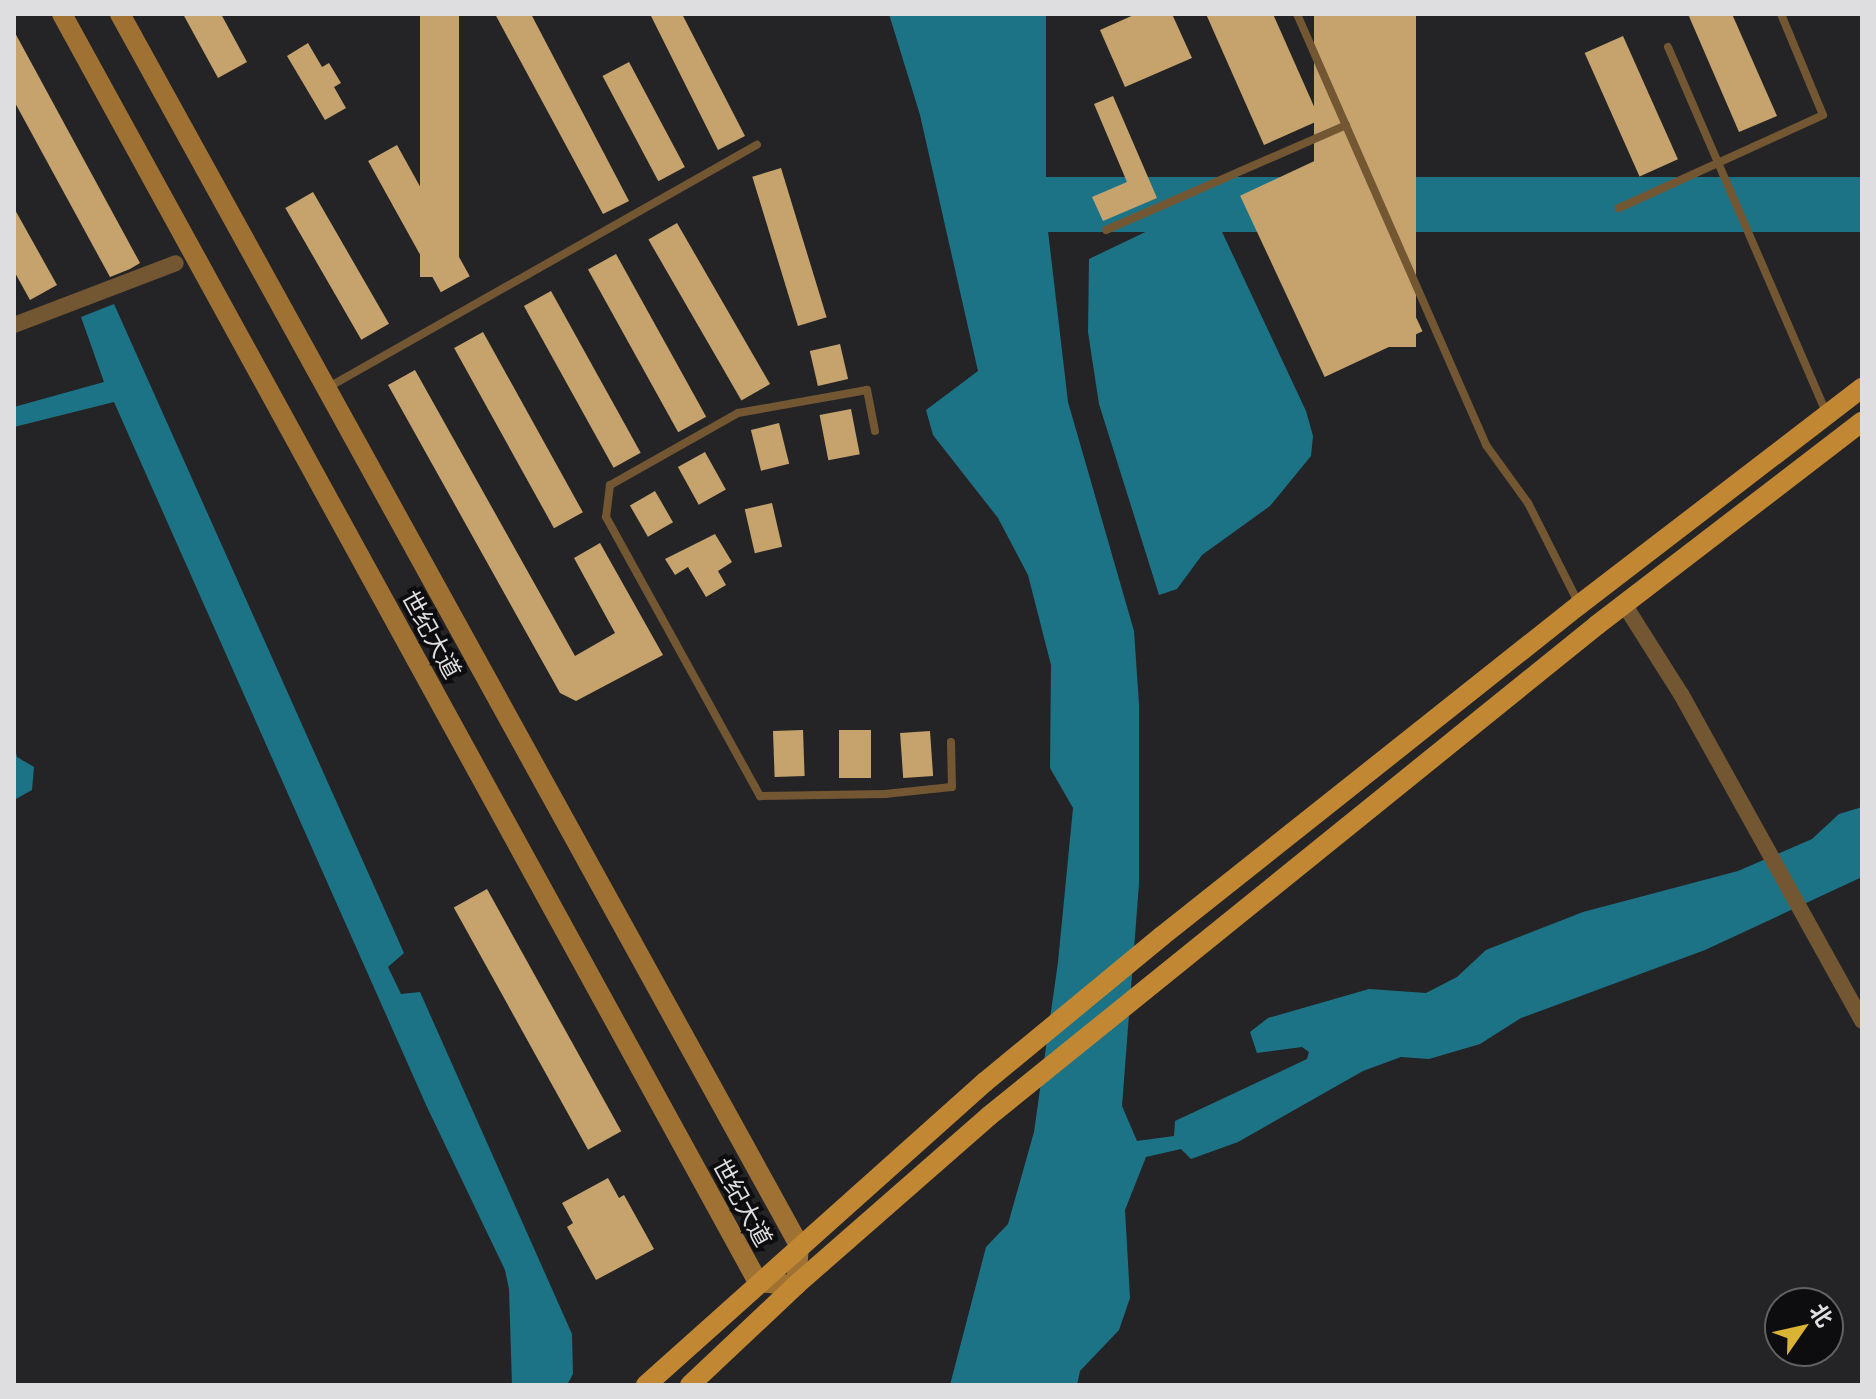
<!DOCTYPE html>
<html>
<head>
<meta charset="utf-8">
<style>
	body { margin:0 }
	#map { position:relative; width:1876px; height:1399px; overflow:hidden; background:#242427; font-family:"Open Sans","Noto Sans SC",sans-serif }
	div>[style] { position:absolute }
	.water>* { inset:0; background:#1d7386; transform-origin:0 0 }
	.building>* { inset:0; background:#c6a36c; transform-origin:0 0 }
	.lane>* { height:8px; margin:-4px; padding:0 4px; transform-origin:4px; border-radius:4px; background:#735632 }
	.street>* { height:16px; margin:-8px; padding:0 8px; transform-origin:8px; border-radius:8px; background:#735632 }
	.secondary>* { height:20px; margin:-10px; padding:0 10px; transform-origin:10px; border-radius:10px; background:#9f7234 }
	.primary>* { height:20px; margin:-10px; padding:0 10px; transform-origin:10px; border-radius:10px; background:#c18732 }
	span { translate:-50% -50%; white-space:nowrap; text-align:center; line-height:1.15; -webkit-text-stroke:8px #0d0d0f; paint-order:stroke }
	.street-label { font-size:24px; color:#dedde0 }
	.frame { position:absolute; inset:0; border:16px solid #dedde0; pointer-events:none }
	.north { position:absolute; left:1764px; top:1287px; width:80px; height:80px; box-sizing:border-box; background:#0d0d0f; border:2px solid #616063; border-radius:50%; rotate:56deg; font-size:22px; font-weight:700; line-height:32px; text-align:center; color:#dedde0 }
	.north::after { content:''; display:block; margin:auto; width:28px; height:36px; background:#d9b334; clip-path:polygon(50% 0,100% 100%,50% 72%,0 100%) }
</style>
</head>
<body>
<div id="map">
	<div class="water">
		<div style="clip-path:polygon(889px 14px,1046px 14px,1046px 214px,1068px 402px,1134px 631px,1139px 704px,1139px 884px,1122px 1106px,1137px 1141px,1174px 1136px,1175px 1121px,1307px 1059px,1309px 1052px,1302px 1047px,1257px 1053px,1250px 1032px,1268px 1018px,1369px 989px,1426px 993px,1457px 977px,1486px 950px,1583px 912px,1738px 871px,1812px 839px,1839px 814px,1862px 807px,1862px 877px,1705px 950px,1521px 1018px,1480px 1044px,1429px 1059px,1401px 1057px,1363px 1071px,1238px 1142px,1191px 1159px,1181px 1149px,1146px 1157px,1125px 1210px,1130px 1298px,1119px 1330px,1080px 1371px,1077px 1385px,950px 1385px,986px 1247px,1008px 1224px,1034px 1132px,1058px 962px,1073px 808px,1050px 768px,1051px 665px,1028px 575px,998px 518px,933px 435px,926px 410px,978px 371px,920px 115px)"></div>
		<div style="left:1862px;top:177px;width:55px;height:849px;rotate:90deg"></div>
		<div style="clip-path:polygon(1208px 202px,1306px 411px,1313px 436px,1311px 456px,1270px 506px,1202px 555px,1177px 589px,1159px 595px,1099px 404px,1088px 332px,1089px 259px)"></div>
		<div style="clip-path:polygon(114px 304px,404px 953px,388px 967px,401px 994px,420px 992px,572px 1334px,573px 1374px,567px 1385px,512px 1385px,509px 1289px,505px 1270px,427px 1107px,114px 402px,14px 427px,14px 407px,104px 382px,81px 317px)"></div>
		<div style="clip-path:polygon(14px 744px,17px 757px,34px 767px,32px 790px,14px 800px)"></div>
	</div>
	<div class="building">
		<div style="clip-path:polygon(183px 14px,221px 14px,247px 62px,218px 78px)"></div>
		<div style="left:420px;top:14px;width:39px;height:263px"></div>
		<div style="clip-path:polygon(495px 14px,531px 14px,629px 201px,603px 214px)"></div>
		<div style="clip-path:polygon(650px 14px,682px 14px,745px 136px,718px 150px)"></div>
		<div style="clip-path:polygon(1136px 14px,1172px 14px,1192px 58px,1125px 87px,1100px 30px)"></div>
		<div style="clip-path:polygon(1206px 14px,1273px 14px,1320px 120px,1264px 145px)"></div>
		<div style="left:1314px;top:14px;width:102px;height:333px"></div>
		<div style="clip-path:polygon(1688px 14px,1732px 14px,1777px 116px,1739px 132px)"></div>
		<div style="clip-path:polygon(14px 31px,140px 263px,130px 269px,110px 277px,14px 101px)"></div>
		<div style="left:1623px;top:36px;width:135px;height:42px;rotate:66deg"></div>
		<div style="clip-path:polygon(308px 43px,322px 67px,329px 63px,341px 83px,334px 87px,346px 108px,325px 120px,287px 56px)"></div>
		<div style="left:629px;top:62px;width:119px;height:30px;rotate:62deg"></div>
		<div style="clip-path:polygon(1113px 96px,1157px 198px,1103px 221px,1092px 197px,1127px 182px,1094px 104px)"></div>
		<div style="left:397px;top:145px;width:150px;height:33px;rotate:61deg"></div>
		<div style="left:1338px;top:150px;width:200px;height:108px;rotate:65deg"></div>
		<div style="left:781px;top:168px;width:156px;height:30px;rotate:73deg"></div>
		<div style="left:313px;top:192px;width:152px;height:32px;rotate:60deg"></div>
		<div style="clip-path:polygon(14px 208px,57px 285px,30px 300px,14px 271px)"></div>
		<div style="left:677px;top:223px;width:186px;height:33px;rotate:60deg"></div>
		<div style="left:616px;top:254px;width:186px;height:32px;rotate:61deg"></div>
		<div style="left:551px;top:291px;width:185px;height:31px;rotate:61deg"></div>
		<div style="left:483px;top:332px;width:206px;height:33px;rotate:61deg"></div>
		<div style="left:840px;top:344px;width:36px;height:31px;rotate:77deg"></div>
		<div style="clip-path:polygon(415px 370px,575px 656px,615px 633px,574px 558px,600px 543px,663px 655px,576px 701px,560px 693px,388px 385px)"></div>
		<div style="left:851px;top:409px;width:46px;height:32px;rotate:79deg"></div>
		<div style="left:779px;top:423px;width:42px;height:29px;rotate:76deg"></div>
		<div style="left:705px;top:452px;width:43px;height:31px;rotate:61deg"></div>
		<div style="left:655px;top:491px;width:36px;height:29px;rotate:60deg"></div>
		<div style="left:772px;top:503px;width:45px;height:28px;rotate:77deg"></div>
		<div style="clip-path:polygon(715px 534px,732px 562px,718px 571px,726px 585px,706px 597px,688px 567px,675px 575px,665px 559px)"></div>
		<div style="left:803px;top:730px;width:46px;height:30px;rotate:88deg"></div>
		<div style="left:871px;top:730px;width:48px;height:32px;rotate:90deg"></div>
		<div style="left:930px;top:731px;width:45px;height:30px;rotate:86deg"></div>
		<div style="left:487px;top:889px;width:277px;height:38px;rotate:61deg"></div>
		<div style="clip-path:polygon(608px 1178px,619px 1198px,624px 1195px,654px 1249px,596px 1280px,567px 1227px,573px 1223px,562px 1203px)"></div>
	</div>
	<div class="lane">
		<div style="left:1297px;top:14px;width:471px;rotate:66.3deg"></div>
		<div style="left:1486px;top:445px;width:72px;rotate:54.1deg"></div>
		<div style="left:1528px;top:503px;width:113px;rotate:63.2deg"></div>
		<div style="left:1668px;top:47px;width:400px;rotate:66.6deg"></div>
		<div style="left:1619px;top:208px;width:224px;rotate:-24.5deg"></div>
		<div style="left:1823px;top:115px;width:109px;rotate:-112.6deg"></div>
		<div style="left:1106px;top:230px;width:262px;rotate:-23.6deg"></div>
		<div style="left:327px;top:388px;width:494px;rotate:-29.5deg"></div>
		<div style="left:875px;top:431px;width:42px;rotate:-101deg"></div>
		<div style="left:867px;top:390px;width:131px;rotate:169.9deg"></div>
		<div style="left:738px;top:413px;width:147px;rotate:150.6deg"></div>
		<div style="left:610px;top:485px;width:32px;rotate:97deg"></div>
		<div style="left:606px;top:517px;width:319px;rotate:61.1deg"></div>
		<div style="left:760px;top:796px;width:125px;rotate:-0.9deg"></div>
		<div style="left:885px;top:794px;width:67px;rotate:-6deg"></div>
		<div style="left:952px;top:787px;width:45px;rotate:-91.3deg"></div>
	</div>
	<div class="street">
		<div style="left:14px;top:325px;width:173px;rotate:-20.9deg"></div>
		<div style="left:1624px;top:604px;width:107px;rotate:57.7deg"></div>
		<div style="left:1681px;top:694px;width:374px;rotate:61deg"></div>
	</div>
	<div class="secondary">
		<div style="left:62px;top:14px;width:1446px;rotate:61.24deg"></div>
		<div style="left:758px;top:1282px;width:38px;rotate:5deg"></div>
		<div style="left:796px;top:1285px;width:40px;rotate:-85.7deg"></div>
		<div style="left:799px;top:1245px;width:1406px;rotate:-118.88deg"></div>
	</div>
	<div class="primary">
		<div style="left:646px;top:1385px;width:455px;rotate:-41.8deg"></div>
		<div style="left:985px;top:1082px;width:229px;rotate:-39.5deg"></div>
		<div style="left:1162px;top:936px;width:532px;rotate:-38.44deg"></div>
		<div style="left:1579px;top:605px;width:357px;rotate:-37.5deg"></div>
		<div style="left:690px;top:1385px;width:146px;rotate:-43.3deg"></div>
		<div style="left:796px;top:1285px;width:257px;rotate:-41.2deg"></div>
		<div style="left:989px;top:1116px;width:782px;rotate:-38.92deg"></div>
		<div style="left:1597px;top:625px;width:334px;rotate:-37.5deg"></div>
	</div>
	<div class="street-label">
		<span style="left:432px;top:634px;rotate:61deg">世纪大道</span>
		<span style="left:743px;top:1202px;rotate:61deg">世纪大道</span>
	</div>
	<div class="frame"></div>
	<div class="north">北</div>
</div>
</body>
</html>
